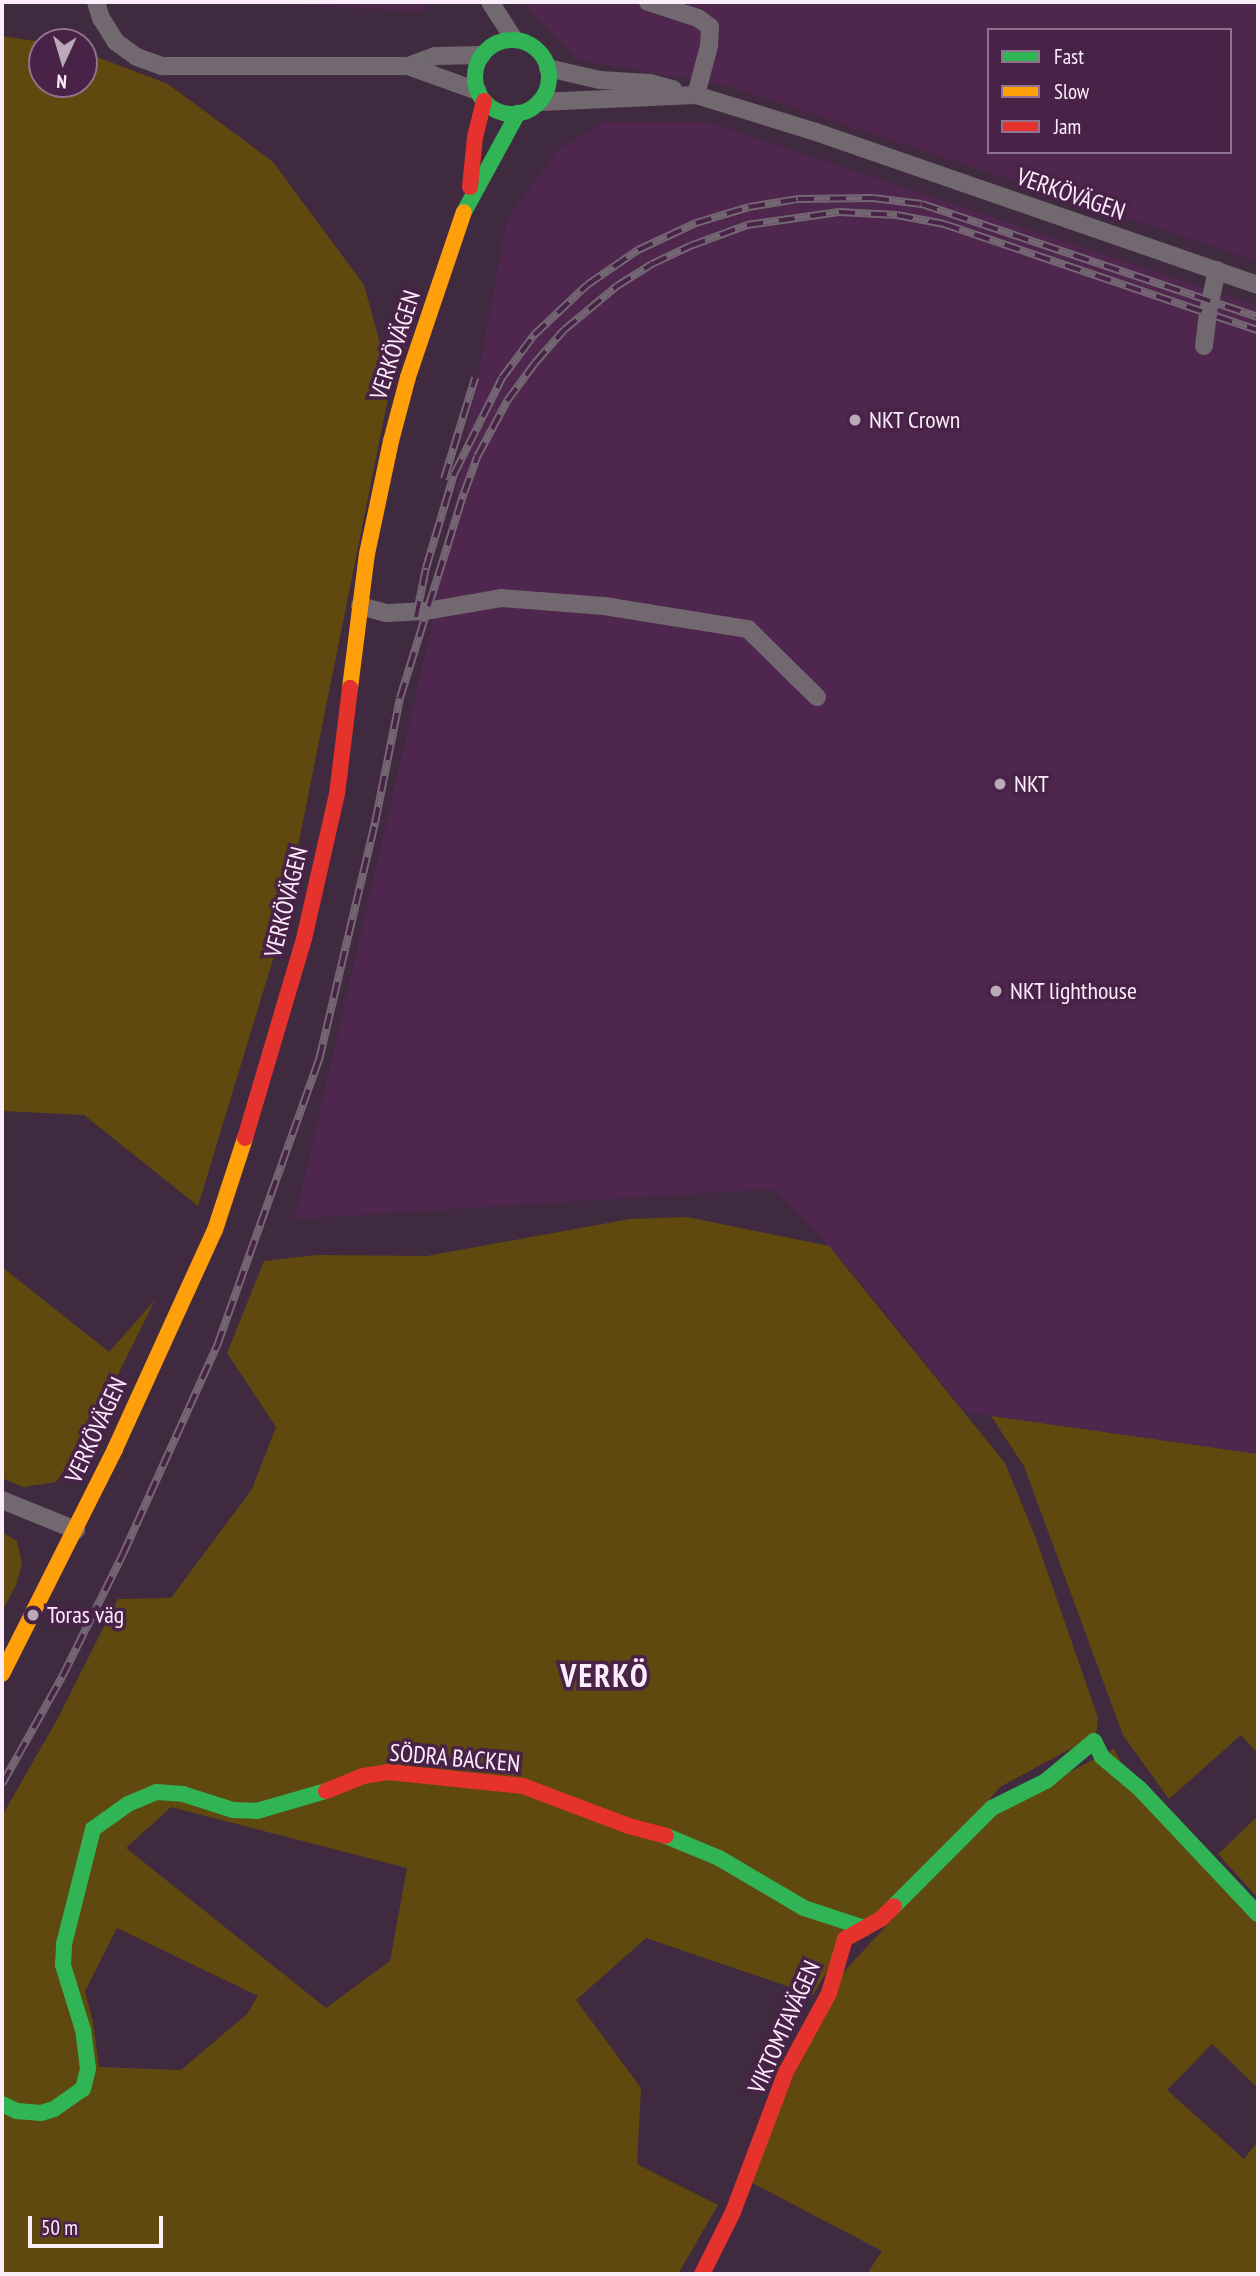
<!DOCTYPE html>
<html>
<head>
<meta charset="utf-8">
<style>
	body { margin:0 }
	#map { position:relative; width:1260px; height:2276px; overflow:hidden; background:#402a3f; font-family:"PT Sans Narrow",sans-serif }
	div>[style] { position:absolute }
	.built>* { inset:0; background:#4f264d }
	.green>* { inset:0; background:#60490e }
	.street>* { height:18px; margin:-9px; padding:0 9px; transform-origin:9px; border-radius:9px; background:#716870 }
	.fast>* { height:16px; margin:-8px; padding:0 8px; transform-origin:8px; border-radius:8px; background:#30b455 }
	.fast>.ring { margin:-8px; padding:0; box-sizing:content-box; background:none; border:16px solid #30b455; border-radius:50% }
	.slow>* { height:16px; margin:-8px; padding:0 8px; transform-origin:8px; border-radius:8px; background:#ff9f0a }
	.jam>* { height:16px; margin:-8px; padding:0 8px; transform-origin:8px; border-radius:8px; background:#e5322d }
	.rail>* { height:8px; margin-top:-4px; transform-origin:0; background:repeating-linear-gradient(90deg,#482247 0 16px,#746773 0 32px); box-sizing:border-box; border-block:2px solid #746773 }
	.dots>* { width:19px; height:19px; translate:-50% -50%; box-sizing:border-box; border:4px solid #482247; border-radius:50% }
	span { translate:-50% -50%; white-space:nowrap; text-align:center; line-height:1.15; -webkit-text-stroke:7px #482247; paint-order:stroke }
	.street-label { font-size:24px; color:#fcedfb }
	.poi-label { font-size:24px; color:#fcedfb }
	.left { translate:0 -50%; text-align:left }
	.district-label { font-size:32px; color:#fcedfb; font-weight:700; letter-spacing:2px }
	.frame { position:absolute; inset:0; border:4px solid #fcedfb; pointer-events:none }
	.legend { position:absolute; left:987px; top:28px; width:245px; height:126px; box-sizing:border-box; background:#482247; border:2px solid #90738f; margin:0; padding:9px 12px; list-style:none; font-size:21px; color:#fcedfb }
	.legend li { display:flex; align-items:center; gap:14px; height:35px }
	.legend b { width:35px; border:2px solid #90738f }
	.north { position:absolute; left:28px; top:28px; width:70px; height:70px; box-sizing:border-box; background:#482247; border:2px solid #90738f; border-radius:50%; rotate:184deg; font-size:19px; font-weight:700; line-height:28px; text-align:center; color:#fcedfb }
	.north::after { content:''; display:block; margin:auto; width:24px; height:32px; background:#baa9b9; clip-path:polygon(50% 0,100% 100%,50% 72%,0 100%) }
	.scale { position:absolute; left:28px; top:2216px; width:135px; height:32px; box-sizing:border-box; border:4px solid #fcedfb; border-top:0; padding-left:9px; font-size:21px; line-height:24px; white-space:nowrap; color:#fcedfb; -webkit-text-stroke:5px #482247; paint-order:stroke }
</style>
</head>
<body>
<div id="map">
	<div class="built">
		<div style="clip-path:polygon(255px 2px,426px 2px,426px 12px)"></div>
		<div style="clip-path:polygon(evenodd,521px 2px,1258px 2px,1258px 262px,729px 86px,579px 60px,521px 2px,989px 30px,1230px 30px,1230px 152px,989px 152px,989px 30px)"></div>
		<div style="clip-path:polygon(603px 122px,707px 122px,1258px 306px,1258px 1454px,965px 1412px,882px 1308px,829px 1246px,773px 1189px,295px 1219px,430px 633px,507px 220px,557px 151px)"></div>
	</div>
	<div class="green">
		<div style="clip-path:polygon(2px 36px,42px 42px,42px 84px,84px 84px,84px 52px,168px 84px,273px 162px,364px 285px,391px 383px,280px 936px,198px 1206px,84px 1115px,2px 1111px)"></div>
		<div style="clip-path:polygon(evenodd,687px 1217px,829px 1246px,1005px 1463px,1035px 1536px,1098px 1718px,1096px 1735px,1000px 1787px,931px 1868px,831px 1964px,813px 1995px,646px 1938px,576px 2000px,641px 2088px,637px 2164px,718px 2205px,678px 2274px,2px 2274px,2px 1816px,58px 1718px,118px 1599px,171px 1598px,252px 1489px,276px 1427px,227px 1353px,264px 1261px,317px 1255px,427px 1256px,630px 1219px,687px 1217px,171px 1807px,407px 1868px,390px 1961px,326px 2008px,126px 1848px,171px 1807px,687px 1217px,117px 1928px,258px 1996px,247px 2014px,181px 2070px,99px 2067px,93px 2022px,85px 1991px,117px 1928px)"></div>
		<div style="clip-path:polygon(2px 1267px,109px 1352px,155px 1300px,92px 1427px,56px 1482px,23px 1487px,2px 1478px)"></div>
		<div style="clip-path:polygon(991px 1416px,1258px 1454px,1258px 1754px,1241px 1735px,1169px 1799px,1123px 1735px,1024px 1466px)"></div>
		<div style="clip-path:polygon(2px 1532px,17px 1541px,22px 1564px,16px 1585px,2px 1612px)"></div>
		<div style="clip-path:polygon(1114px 1749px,1128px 1776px,1258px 1925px,1258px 2088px,1212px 2044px,1167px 2090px,1244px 2159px,1258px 2141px,1258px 2274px,867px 2274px,882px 2251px,745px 2179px,841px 1975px,977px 1827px,1058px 1778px)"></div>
		<div style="clip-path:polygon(1258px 1816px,1258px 1898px,1218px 1854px)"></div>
	</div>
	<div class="street">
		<div style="left:96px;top:2px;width:17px;rotate:73deg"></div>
		<div style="left:101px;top:18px;width:28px;rotate:58deg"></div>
		<div style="left:116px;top:42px;width:26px;rotate:36deg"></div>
		<div style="left:137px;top:57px;width:27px;rotate:20deg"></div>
		<div style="left:162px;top:66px;width:246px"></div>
		<div style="left:408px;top:66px;width:29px;rotate:-20deg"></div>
		<div style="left:435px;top:56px;width:47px;rotate:-1.2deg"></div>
		<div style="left:490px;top:2px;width:44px;rotate:57deg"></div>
		<div style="left:648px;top:2px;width:52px;rotate:17.7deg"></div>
		<div style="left:698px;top:18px;width:15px;rotate:37deg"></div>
		<div style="left:710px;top:27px;width:19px;rotate:93deg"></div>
		<div style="left:709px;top:46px;width:51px;rotate:104.9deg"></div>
		<div style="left:408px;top:66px;width:74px;rotate:19.7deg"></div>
		<div style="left:548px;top:68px;width:53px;rotate:13deg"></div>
		<div style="left:600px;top:80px;width:50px;rotate:3.4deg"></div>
		<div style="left:650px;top:83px;width:24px;rotate:15deg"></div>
		<div style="left:540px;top:102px;width:156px;rotate:-2.6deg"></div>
		<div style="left:696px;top:95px;width:126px;rotate:17.1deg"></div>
		<div style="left:816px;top:132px;width:468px;rotate:19.1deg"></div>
		<div style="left:1204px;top:346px;width:34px;rotate:-83deg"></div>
		<div style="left:1208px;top:312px;width:43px;rotate:-77.9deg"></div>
		<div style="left:360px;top:606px;width:28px;rotate:15deg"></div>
		<div style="left:387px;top:613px;width:39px;rotate:-3deg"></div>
		<div style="left:426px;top:611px;width:76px;rotate:-9.8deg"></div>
		<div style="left:501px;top:598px;width:103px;rotate:4.4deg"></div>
		<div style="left:604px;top:606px;width:146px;rotate:9.1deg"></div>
		<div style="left:748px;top:629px;width:97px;rotate:44.6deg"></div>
		<div style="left:2px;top:1500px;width:80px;rotate:22.1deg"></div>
	</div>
	<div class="fast">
		<div class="ring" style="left:475px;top:40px;width:58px;height:58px"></div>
		<div style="left:464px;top:212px;width:113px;rotate:-61.4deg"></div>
		<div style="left:666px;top:1836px;width:57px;rotate:22.5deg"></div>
		<div style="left:719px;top:1858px;width:99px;rotate:30.5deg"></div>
		<div style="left:804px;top:1908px;width:64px;rotate:18.2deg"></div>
		<div style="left:894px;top:1906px;width:139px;rotate:-45deg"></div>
		<div style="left:992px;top:1808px;width:60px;rotate:-26.6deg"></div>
		<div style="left:1046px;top:1781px;width:62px;rotate:-39.8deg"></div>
		<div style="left:1094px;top:1741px;width:18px;rotate:63deg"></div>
		<div style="left:1102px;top:1757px;width:50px;rotate:40.1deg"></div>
		<div style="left:1140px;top:1789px;width:172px;rotate:46.7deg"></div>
		<div style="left:2px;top:2104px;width:17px;rotate:25deg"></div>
		<div style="left:17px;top:2111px;width:24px;rotate:5deg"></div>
		<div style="left:41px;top:2113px;width:14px;rotate:-17deg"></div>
		<div style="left:54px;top:2109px;width:35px;rotate:-35deg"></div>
		<div style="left:83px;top:2089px;width:21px;rotate:-76deg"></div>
		<div style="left:88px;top:2069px;width:39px;rotate:-97deg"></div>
		<div style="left:83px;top:2030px;width:68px;rotate:-107.1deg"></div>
		<div style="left:63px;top:1965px;width:21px;rotate:-87deg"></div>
		<div style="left:64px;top:1944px;width:119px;rotate:-75.8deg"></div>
		<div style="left:93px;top:1829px;width:43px;rotate:-35.5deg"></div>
		<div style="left:128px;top:1804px;width:30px;rotate:-23deg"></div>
		<div style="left:156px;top:1792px;width:27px;rotate:4deg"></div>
		<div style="left:183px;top:1794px;width:52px;rotate:17.7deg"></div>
		<div style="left:233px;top:1810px;width:24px;rotate:2deg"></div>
		<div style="left:257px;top:1811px;width:72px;rotate:-16.2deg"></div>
	</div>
	<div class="slow">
		<div style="left:350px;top:688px;width:135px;rotate:-82.8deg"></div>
		<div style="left:367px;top:554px;width:116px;rotate:-78deg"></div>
		<div style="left:391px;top:441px;width:66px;rotate:-75.1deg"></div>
		<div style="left:408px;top:377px;width:174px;rotate:-71.3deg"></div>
		<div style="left:2px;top:1674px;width:252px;rotate:-63.3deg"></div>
		<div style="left:115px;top:1449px;width:241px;rotate:-65.5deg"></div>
		<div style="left:215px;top:1230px;width:97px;rotate:-71.9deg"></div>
	</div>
	<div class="jam">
		<div style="left:470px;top:187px;width:50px;rotate:-84.3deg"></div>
		<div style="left:475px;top:137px;width:37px;rotate:-76deg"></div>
		<div style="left:245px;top:1138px;width:208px;rotate:-73.5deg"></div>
		<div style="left:304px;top:939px;width:149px;rotate:-77.2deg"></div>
		<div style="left:337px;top:794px;width:107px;rotate:-83deg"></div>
		<div style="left:326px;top:1791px;width:40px;rotate:-22deg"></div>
		<div style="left:363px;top:1776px;width:25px;rotate:-9deg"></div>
		<div style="left:388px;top:1772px;width:136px;rotate:5.9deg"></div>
		<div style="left:523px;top:1786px;width:113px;rotate:20.7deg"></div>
		<div style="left:629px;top:1826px;width:38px;rotate:15deg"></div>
		<div style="left:702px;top:2274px;width:69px;rotate:-63.4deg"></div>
		<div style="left:733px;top:2212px;width:150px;rotate:-69.3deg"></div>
		<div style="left:786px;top:2072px;width:90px;rotate:-61.4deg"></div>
		<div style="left:829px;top:1993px;width:56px;rotate:-73.5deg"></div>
		<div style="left:845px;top:1939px;width:41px;rotate:-29.1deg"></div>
		<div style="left:881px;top:1919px;width:18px;rotate:-45deg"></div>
	</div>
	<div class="rail">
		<div style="left:444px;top:479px;width:106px;rotate:-72.9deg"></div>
		<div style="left:416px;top:617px;width:50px;rotate:-78.5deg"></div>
		<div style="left:426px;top:568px;width:98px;rotate:-73.4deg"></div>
		<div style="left:454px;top:474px;width:107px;rotate:-63.4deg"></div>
		<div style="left:502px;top:378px;width:54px;rotate:-53.3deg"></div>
		<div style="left:534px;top:335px;width:73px;rotate:-43.3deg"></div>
		<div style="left:587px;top:285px;width:62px;rotate:-34.5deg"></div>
		<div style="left:638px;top:250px;width:64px;rotate:-25deg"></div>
		<div style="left:696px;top:223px;width:55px;rotate:-16.8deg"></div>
		<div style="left:749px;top:207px;width:50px;rotate:-9.3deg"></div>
		<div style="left:798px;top:199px;width:75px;rotate:-0.8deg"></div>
		<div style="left:873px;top:198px;width:49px;rotate:7deg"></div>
		<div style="left:922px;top:204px;width:354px;rotate:18.6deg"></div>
		<div style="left:2px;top:1784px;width:123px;rotate:-60.7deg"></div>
		<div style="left:62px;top:1677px;width:137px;rotate:-63.6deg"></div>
		<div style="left:123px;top:1554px;width:228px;rotate:-65.7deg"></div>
		<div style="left:217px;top:1346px;width:304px;rotate:-70.4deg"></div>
		<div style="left:319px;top:1060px;width:244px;rotate:-76.7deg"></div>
		<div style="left:375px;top:823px;width:127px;rotate:-78.7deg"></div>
		<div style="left:400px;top:698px;width:215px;rotate:-72.7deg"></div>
		<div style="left:464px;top:493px;width:38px;rotate:-70deg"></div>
		<div style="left:477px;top:457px;width:64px;rotate:-61.8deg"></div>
		<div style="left:507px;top:401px;width:47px;rotate:-53.6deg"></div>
		<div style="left:535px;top:363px;width:44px;rotate:-48.7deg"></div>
		<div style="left:564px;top:330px;width:69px;rotate:-39.7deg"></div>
		<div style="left:617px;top:286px;width:41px;rotate:-32.2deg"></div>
		<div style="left:652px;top:264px;width:42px;rotate:-25.3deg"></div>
		<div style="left:690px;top:246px;width:61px;rotate:-20.2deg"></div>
		<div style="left:747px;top:225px;width:93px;rotate:-8deg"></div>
		<div style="left:839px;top:212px;width:58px;rotate:3deg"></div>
		<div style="left:897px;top:215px;width:48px;rotate:10.8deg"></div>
		<div style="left:944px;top:224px;width:331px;rotate:18.7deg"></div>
	</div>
	<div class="dots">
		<div style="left:855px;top:420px;background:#baa9b9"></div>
		<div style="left:1000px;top:784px;background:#baa9b9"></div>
		<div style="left:996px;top:991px;background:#baa9b9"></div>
		<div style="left:33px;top:1615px;background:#baa9b9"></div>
	</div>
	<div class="street-label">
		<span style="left:1071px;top:194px;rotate:19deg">VERKÖVÄGEN</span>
		<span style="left:395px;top:345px;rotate:-72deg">VERKÖVÄGEN</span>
		<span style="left:286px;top:902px;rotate:-76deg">VERKÖVÄGEN</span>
		<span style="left:96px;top:1430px;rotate:-65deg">VERKÖVÄGEN</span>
		<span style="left:455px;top:1758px;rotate:5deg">SÖDRA BACKEN</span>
		<span style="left:784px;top:2027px;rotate:-66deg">VIKTOMTAVÄGEN</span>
	</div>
	<div class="poi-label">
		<span class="left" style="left:869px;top:420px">NKT Crown</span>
		<span class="left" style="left:1014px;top:784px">NKT</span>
		<span class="left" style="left:1010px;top:991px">NKT lighthouse</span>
		<span class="left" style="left:47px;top:1615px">Toras väg</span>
	</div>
	<div class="district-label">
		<span style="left:605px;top:1675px">VERKÖ</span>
	</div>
	<div class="frame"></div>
	<ul class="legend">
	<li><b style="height:9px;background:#30b455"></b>Fast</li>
	<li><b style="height:9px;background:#ff9f0a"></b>Slow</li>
	<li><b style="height:9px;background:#e5322d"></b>Jam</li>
	</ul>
	<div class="north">N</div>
	<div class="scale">50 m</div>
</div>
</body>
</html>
